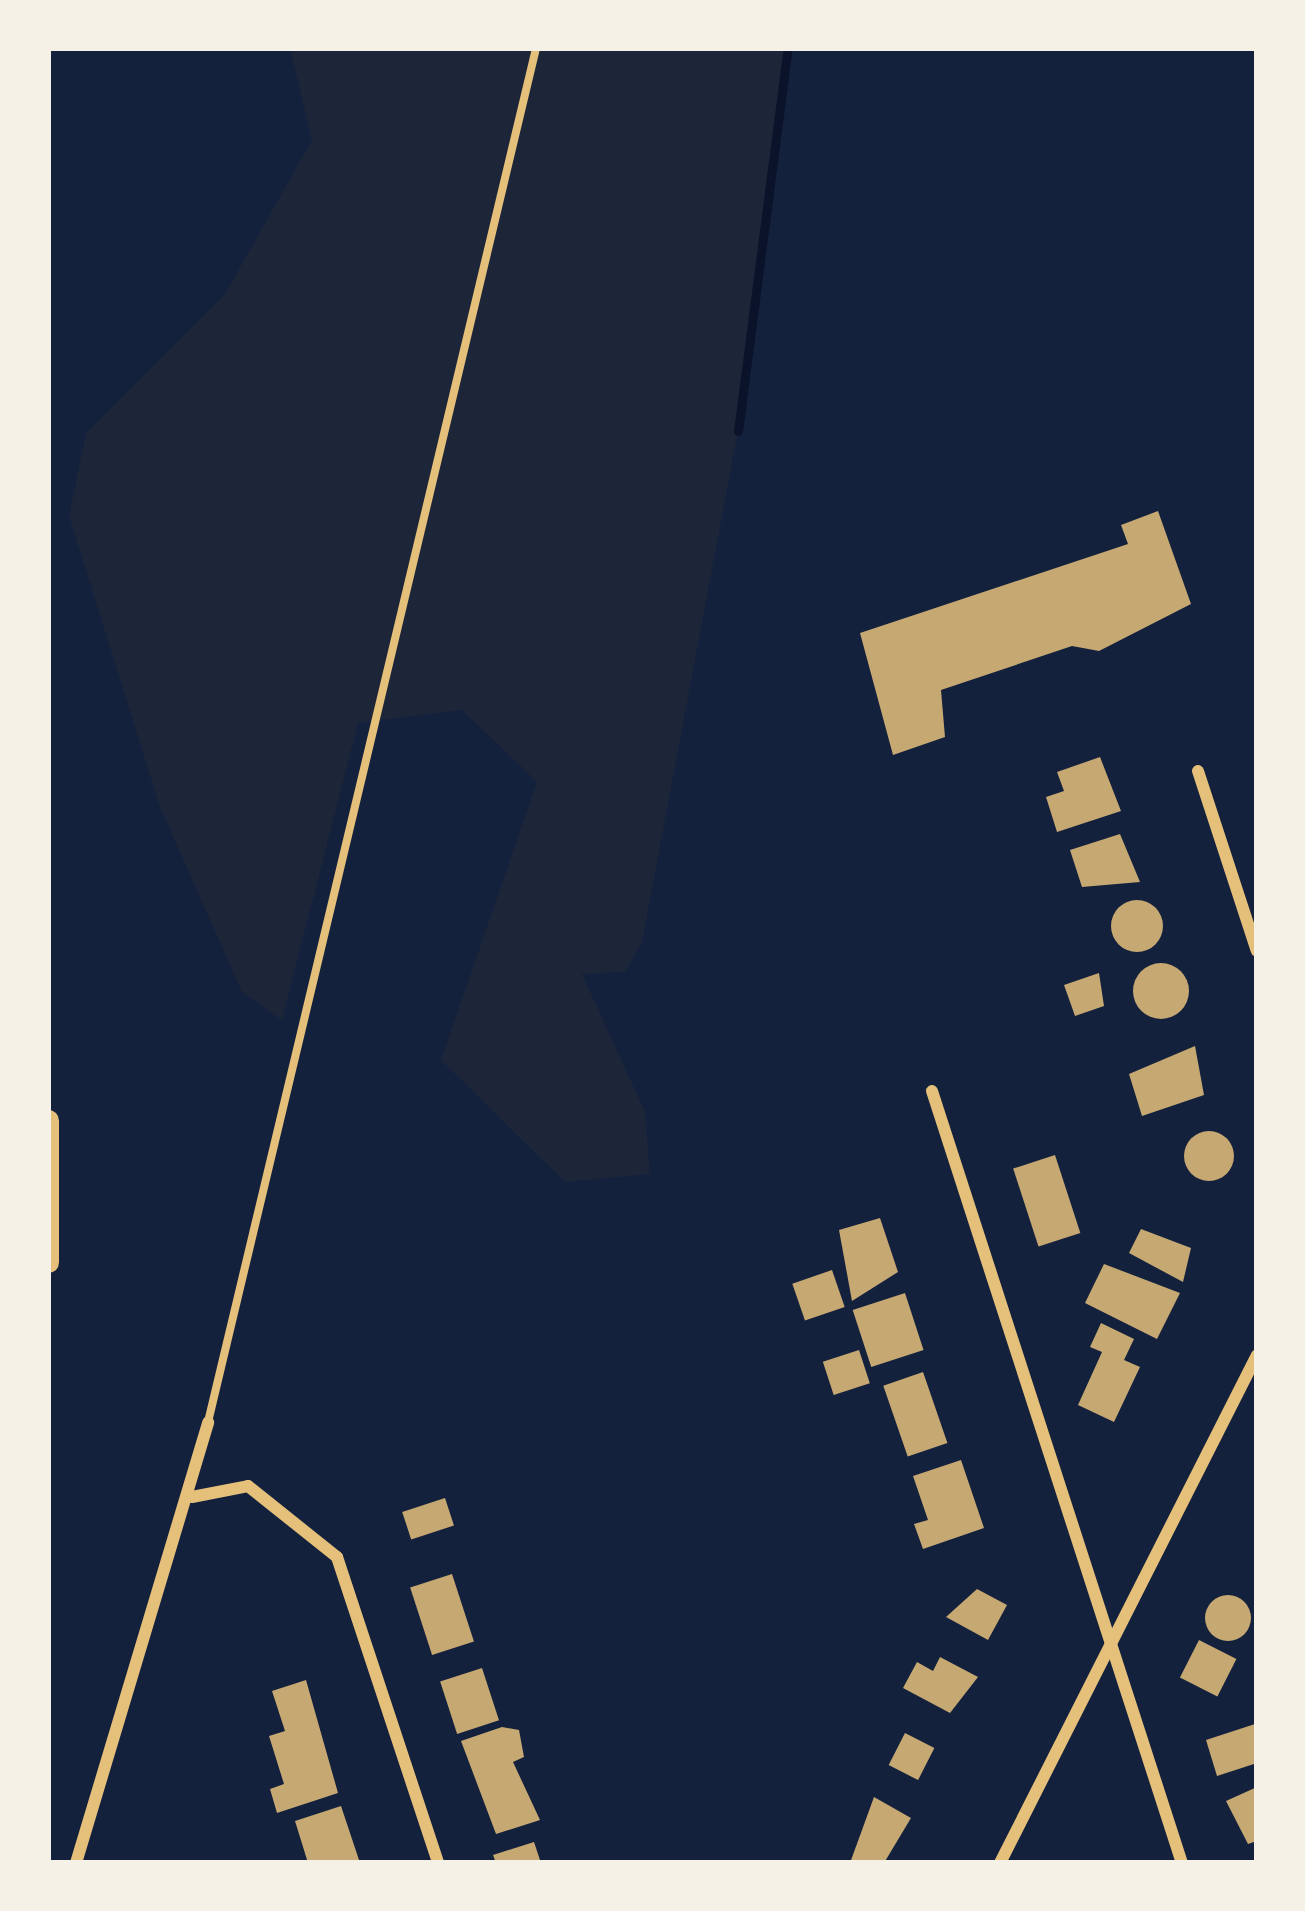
<!DOCTYPE html>
<html>
<head>
<meta charset="utf-8">
<style>
	body { margin:0 }
	#map { position:relative; width:1305px; height:1911px; overflow:hidden; background:#14213d; font-family:Rubik,sans-serif }
	div>[style] { position:absolute }
	.green>* { inset:0; background:#1d2539 }
	.stream>* { height:9px; margin:-4.5px; padding:0 4.5px; transform-origin:4.5px; border-radius:4.5px; background:#0b132b }
	.building>* { inset:0; background:#c6a872; transform-origin:0 0 }
	.round { border-radius:50% }
	.service>* { height:8px; margin:-4px; padding:0 4px; transform-origin:4px; border-radius:4px; background:#e5c07b }
	.minor>* { height:12px; margin:-6px; padding:0 6px; transform-origin:6px; border-radius:6px; background:#e5c07b }
	.secondary>* { height:21px; margin:-10.5px; padding:0 10.5px; transform-origin:10.5px; border-radius:10.5px; background:#e5c07b }
	span { translate:-50% -50%; white-space:nowrap; text-align:center; line-height:1.15; -webkit-text-stroke:12px #f6f1e7; paint-order:stroke }
	.frame { position:absolute; inset:0; border:51px solid #f6f1e7; pointer-events:none }
</style>
</head>
<body>
<div id="map">
	<div class="green">
		<div style="clip-path:polygon(290px 48px,788px 48px,738px 431px,642px 942px,625px 972px,582px 974px,645px 1112px,650px 1174px,565px 1182px,441px 1060px,537px 782px,462px 710px,358px 723px,282px 1020px,242px 992px,160px 807px,69px 516px,86px 433px,225px 294px,312px 140px)"></div>
	</div>
	<div class="stream">
		<div style="left:738px;top:431px;width:386px;rotate:-82.6deg"></div>
	</div>
	<div class="building">
		<div style="clip-path:polygon(1158px 511px,1191px 604px,1099px 651px,1072px 646px,941px 690px,945px 737px,893px 755px,860px 633px,1128px 544px,1121px 525px)"></div>
		<div style="clip-path:polygon(1100px 757px,1121px 811px,1057px 832px,1046px 797px,1064px 791px,1057px 772px)"></div>
		<div style="clip-path:polygon(1120px 834px,1140px 882px,1082px 887px,1070px 850px)"></div>
		<div class="round" style="left:1111px;top:900px;width:52px;height:52px"></div>
		<div class="round" style="left:1133px;top:963px;width:56px;height:56px"></div>
		<div style="clip-path:polygon(1099px 973px,1104px 1006px,1075px 1016px,1064px 985px)"></div>
		<div style="clip-path:polygon(1195px 1046px,1204px 1095px,1142px 1116px,1129px 1074px)"></div>
		<div class="round" style="left:1184px;top:1131px;width:50px;height:50px"></div>
		<div style="left:1055px;top:1155px;width:82px;height:44px;rotate:72deg"></div>
		<div style="clip-path:polygon(880px 1218px,898px 1272px,852px 1301px,839px 1230px)"></div>
		<div style="clip-path:polygon(1141px 1229px,1191px 1248px,1183px 1282px,1129px 1253px)"></div>
		<div style="clip-path:polygon(1104px 1264px,1180px 1293px,1157px 1339px,1085px 1303px)"></div>
		<div style="left:832px;top:1270px;width:39px;height:42px;rotate:71deg"></div>
		<div style="left:905px;top:1293px;width:60px;height:55px;rotate:72deg"></div>
		<div style="clip-path:polygon(1101px 1323px,1134px 1339px,1124px 1360px,1140px 1367px,1114px 1422px,1078px 1405px,1102px 1352px,1090px 1347px)"></div>
		<div style="left:859px;top:1350px;width:35px;height:38px;rotate:72deg"></div>
		<div style="left:923px;top:1372px;width:75px;height:42px;rotate:71deg"></div>
		<div style="clip-path:polygon(961px 1460px,984px 1528px,923px 1549px,914px 1524px,928px 1520px,913px 1476px)"></div>
		<div style="left:445px;top:1498px;width:29px;height:45px;rotate:72deg"></div>
		<div style="left:452px;top:1574px;width:71px;height:44px;rotate:72deg"></div>
		<div style="clip-path:polygon(977px 1589px,1007px 1605px,988px 1640px,946px 1617px)"></div>
		<div class="round" style="left:1205px;top:1595px;width:46px;height:46px"></div>
		<div style="left:1199px;top:1640px;width:42px;height:42px;rotate:27deg"></div>
		<div style="clip-path:polygon(940px 1657px,978px 1677px,950px 1713px,903px 1688px,917px 1662px,933px 1671px)"></div>
		<div style="left:482px;top:1668px;width:55px;height:44px;rotate:72deg"></div>
		<div style="clip-path:polygon(306px 1680px,338px 1793px,277px 1813px,270px 1789px,284px 1784px,269px 1736px,285px 1731px,272px 1691px)"></div>
		<div style="clip-path:polygon(1255px 1724px,1257px 1763px,1217px 1776px,1206px 1740px)"></div>
		<div style="clip-path:polygon(502px 1727px,519px 1730px,524px 1757px,513px 1762px,540px 1820px,496px 1834px,461px 1741px)"></div>
		<div style="left:905px;top:1733px;width:33px;height:36px;rotate:27deg"></div>
		<div style="clip-path:polygon(1257px 1787px,1257px 1841px,1248px 1844px,1226px 1801px)"></div>
		<div style="clip-path:polygon(874px 1797px,911px 1818px,884px 1863px,850px 1863px)"></div>
		<div style="clip-path:polygon(341px 1806px,360px 1863px,308px 1863px,295px 1821px)"></div>
		<div style="clip-path:polygon(534px 1842px,541px 1863px,496px 1863px,493px 1855px)"></div>
	</div>
	<div class="service">
		<div style="left:208px;top:1422px;width:1413px;rotate:-76.57deg"></div>
	</div>
	<div class="minor">
		<div style="left:1198px;top:771px;width:189px;rotate:71.9deg"></div>
		<div style="left:932px;top:1091px;width:811px;rotate:72.06deg"></div>
		<div style="left:192px;top:1497px;width:57px;rotate:-11.1deg"></div>
		<div style="left:248px;top:1486px;width:114px;rotate:38.6deg"></div>
		<div style="left:337px;top:1557px;width:322px;rotate:71.7deg"></div>
		<div style="left:76px;top:1863px;width:460px;rotate:-73.3deg"></div>
		<div style="left:1000px;top:1863px;width:569px;rotate:-63.16deg"></div>
	</div>
	<div class="secondary">
		<div style="left:48px;top:1120px;width:142px;rotate:90deg"></div>
	</div>
	<div class="frame"></div>
</div>
</body>
</html>
